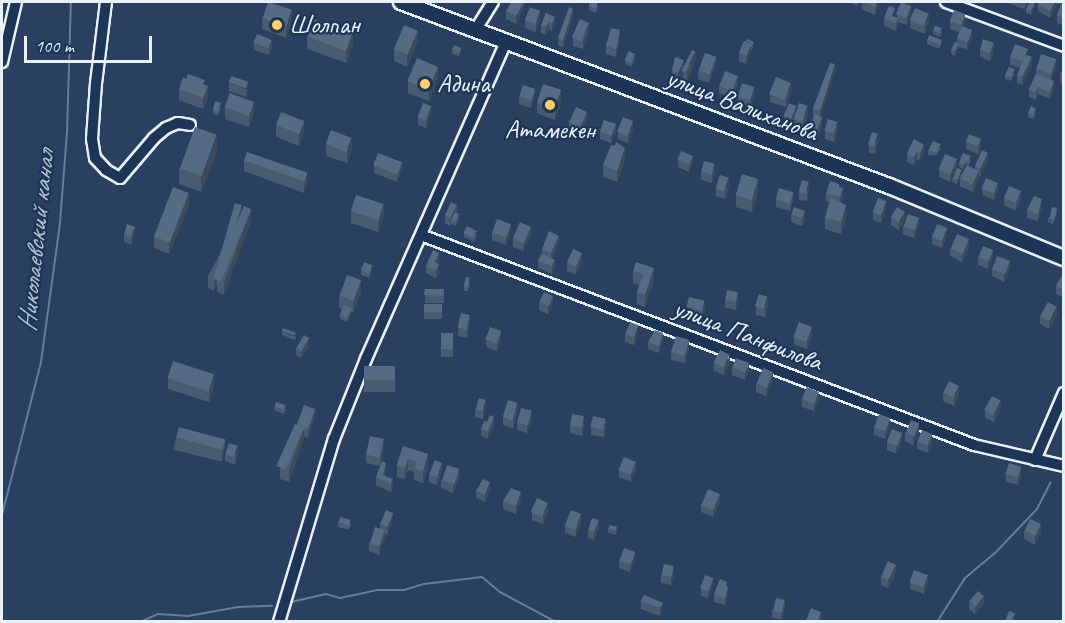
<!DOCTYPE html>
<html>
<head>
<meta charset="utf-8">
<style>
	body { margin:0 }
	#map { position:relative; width:1065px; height:623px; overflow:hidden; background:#294061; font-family:Caveat,sans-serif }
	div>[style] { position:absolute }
	.stream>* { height:2px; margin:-1px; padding:0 1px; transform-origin:1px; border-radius:1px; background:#6b7c95 }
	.roads { filter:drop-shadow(2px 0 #e8f1f8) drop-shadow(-2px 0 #e8f1f8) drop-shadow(0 2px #e8f1f8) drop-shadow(0 -2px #e8f1f8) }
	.minor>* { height:10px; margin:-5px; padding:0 5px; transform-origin:5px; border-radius:5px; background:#1d3557 }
	.major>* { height:14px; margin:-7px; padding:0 7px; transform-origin:7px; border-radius:7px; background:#1d3557 }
	.wall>* { inset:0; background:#495b71; transform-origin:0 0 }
	.shaded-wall>* { inset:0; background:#3c4a5c }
	.building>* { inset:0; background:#556a83; transform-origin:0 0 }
	.dots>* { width:16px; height:16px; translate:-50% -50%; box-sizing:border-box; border:3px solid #1d3557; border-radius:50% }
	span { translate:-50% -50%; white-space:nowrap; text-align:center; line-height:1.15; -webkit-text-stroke:4.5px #1d3557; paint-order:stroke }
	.poi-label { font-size:26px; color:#e8f1f8 }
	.left { translate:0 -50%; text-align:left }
	.street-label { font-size:26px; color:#e8f1f8 }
	.water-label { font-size:27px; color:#b6c2d0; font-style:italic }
	.frame { position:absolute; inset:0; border:3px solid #e8f1f8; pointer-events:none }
	.scale { position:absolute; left:24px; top:36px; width:128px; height:27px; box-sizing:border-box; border:3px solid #e8f1f8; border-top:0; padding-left:8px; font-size:18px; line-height:21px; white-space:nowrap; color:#e8f1f8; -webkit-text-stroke:4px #1d3557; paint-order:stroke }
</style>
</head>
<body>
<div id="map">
	<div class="stream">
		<div style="left:2px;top:515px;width:158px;rotate:-75.7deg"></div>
		<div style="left:41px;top:362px;width:140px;rotate:-82.2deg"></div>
		<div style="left:60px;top:223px;width:90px;rotate:-85.6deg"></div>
		<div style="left:67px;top:133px;width:131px;rotate:-88.3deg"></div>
		<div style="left:291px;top:602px;width:36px;rotate:-13deg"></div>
		<div style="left:326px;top:594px;width:15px;rotate:16deg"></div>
		<div style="left:340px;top:598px;width:39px;rotate:-12deg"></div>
		<div style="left:378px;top:590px;width:26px"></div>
		<div style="left:404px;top:590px;width:21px;rotate:-17deg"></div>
		<div style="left:424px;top:584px;width:58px;rotate:-6.9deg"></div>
		<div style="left:482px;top:577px;width:23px;rotate:40deg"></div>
		<div style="left:500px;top:592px;width:64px;rotate:28.2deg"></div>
		<div style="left:140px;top:622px;width:20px;rotate:-24deg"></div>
		<div style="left:158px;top:614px;width:30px;rotate:4deg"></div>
		<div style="left:188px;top:616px;width:51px;rotate:-10.2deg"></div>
		<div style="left:238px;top:607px;width:34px;rotate:-2deg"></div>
		<div style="left:937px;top:622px;width:52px;rotate:-57.5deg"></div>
		<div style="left:965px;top:578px;width:39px;rotate:-40deg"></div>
		<div style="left:995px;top:553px;width:61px;rotate:-46.3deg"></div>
		<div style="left:1037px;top:509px;width:30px;rotate:-63deg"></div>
	</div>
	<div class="roads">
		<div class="minor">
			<div style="left:106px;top:2px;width:82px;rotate:97deg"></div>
			<div style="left:96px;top:83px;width:56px;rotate:94.1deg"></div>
			<div style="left:92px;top:139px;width:19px;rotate:81deg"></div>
			<div style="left:95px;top:158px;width:16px;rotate:47deg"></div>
			<div style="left:106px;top:170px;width:16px;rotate:30deg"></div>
			<div style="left:120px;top:178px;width:52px;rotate:-49.6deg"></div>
			<div style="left:154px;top:138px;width:16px;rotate:-40deg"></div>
			<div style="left:166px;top:128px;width:13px;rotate:-23deg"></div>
			<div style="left:178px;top:123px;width:12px;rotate:9deg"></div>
			<div style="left:946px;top:2px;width:126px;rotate:20.4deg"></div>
			<div style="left:476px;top:29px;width:32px;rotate:-58deg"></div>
			<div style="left:2px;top:62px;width:62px;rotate:-76.9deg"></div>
			<div style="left:421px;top:235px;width:592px;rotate:20.79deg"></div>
			<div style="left:974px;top:445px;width:92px;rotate:13.1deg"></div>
			<div style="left:1035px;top:460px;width:73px;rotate:-66.6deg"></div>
			<div style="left:279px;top:622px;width:191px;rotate:-73.3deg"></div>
			<div style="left:334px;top:439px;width:86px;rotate:-68.2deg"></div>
			<div style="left:366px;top:359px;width:347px;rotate:-66.2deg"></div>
		</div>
		<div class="major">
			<div style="left:401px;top:2px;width:522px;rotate:20.66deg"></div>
			<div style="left:889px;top:186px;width:189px;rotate:22.4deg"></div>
		</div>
	</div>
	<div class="wall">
		<div style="clip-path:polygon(524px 2px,524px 7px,516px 24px,506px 19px,506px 11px)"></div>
		<div style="clip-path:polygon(852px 2px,859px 2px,857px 6px,852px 4px)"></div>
		<div style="clip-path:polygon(862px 2px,880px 2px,875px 15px,862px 9px)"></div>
		<div style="clip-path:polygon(1008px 2px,1027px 2px,1024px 9px,1008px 3px)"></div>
		<div style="clip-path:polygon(1030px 2px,1036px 2px,1031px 15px,1026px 13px,1026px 9px)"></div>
		<div style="clip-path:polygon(1039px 2px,1061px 2px,1060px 5px,1057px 4px,1057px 6px,1050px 18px,1038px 11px,1038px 4px)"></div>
		<div style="clip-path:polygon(1064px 2px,1064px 26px,1057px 23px,1057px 15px)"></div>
		<div style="clip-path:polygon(589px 6px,598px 6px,596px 13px,589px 10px)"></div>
		<div style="clip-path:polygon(546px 13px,555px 25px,552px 31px,549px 29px,546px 35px,541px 33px,541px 25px)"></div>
		<div style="clip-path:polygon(897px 14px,911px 14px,907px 25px,898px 22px,898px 26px,896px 31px,884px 26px,884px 18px,895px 17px,897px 18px)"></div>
		<div style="clip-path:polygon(573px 16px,563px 47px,558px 46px,558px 38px)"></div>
		<div style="clip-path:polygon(262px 18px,292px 21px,286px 38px,262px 29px)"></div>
		<div style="clip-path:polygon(540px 18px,536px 32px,525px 28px,525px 20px)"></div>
		<div style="clip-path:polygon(910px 20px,929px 21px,925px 34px,910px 28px)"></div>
		<div style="clip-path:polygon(950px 21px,965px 22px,963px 26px,972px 37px,967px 50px,959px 47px,955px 56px,951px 54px,951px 50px,957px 43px,957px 38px,959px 32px,950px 29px)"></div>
		<div style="clip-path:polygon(589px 30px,583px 49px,573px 46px,573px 38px)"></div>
		<div style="clip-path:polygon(933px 30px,942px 32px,940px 37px,933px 34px)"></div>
		<div style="clip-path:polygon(307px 37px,353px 45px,346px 63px,307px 49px)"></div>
		<div style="clip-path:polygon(620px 38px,616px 57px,606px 54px,606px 46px)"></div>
		<div style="clip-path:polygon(927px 40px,942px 43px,939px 49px,927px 44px)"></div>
		<div style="clip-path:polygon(744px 41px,754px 46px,752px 50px,751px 50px,746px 64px,739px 61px,739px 53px)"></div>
		<div style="clip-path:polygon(254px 42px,272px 48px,269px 55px,254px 50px)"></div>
		<div style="clip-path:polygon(418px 42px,407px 67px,394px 61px,394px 49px)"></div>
		<div style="clip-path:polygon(452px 50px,461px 52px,459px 56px,452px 54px)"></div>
		<div style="clip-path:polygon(980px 50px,994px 51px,990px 61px,980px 57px)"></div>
		<div style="clip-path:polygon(1028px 55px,1032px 65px,1022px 85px,1017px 83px,1017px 75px,1020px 68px,1010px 65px,1010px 57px)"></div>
		<div style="clip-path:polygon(635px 58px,631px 67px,625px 64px,625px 60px)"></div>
		<div style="clip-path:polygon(696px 59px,687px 81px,683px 79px,683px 71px)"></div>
		<div style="clip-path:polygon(716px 65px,709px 83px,698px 79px,698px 71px)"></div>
		<div style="clip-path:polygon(1064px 66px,1064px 84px,1060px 83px,1060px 75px)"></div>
		<div style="clip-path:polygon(1056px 67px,1051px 80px,1054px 89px,1050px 99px,1038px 94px,1036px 100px,1029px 97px,1029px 89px,1036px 74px,1036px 69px)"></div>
		<div style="clip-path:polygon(684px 68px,678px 81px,672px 79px,672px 71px)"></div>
		<div style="clip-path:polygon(835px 72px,820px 116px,822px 125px,818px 137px,811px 134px,811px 127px,814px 117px,813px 116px,813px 108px)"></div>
		<div style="clip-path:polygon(1015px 73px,1011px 81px,1005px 79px,1005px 75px)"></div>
		<div style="clip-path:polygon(438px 78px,429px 101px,408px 93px,408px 81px)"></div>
		<div style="clip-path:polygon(229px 83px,248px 90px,246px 97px,229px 91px)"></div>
		<div style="clip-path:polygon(738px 83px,732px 98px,719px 93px,719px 86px)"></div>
		<div style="clip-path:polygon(205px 85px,208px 98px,203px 109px,179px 100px,179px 89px)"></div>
		<div style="clip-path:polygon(677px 85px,687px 88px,685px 92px,677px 89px)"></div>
		<div style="clip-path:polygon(791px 90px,786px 107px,770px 102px,770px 94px)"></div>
		<div style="clip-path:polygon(754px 95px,750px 108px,738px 104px,738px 96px)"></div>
		<div style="clip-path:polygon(519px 96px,535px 97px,531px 108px,519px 104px)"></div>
		<div style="clip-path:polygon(537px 102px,561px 102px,555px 120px,537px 113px)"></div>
		<div style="clip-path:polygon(221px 107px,218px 116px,213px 114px,213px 110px)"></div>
		<div style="clip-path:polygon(225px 107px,254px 113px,249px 127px,225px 119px)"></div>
		<div style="clip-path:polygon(796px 113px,791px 126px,784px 124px,784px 116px)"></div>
		<div style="clip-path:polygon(1028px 113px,1036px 113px,1033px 119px,1028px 117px)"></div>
		<div style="clip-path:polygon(431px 114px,426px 128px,418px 125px,418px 117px)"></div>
		<div style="clip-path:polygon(808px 114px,803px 130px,794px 127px,794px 119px)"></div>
		<div style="clip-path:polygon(587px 119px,580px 134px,569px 129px,569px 122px)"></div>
		<div style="clip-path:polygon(276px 125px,304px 132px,299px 146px,276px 137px)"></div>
		<div style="clip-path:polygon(633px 129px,628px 143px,618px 139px,618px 132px)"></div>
		<div style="clip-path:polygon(838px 130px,834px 142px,825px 139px,825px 131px)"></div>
		<div style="clip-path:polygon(600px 131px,616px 132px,611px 143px,600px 139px)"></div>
		<div style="clip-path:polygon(914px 139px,924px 152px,920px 160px,917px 159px,914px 165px,907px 162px,907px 154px)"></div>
		<div style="clip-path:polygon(966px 141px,981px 147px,978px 154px,966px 149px)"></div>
		<div style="clip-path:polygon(878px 142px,875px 154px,869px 153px,869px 145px)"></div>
		<div style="clip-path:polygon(326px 144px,352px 149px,347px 163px,326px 156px)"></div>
		<div style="clip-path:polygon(941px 148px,937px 155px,928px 155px,928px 151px)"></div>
		<div style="clip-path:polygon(217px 151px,201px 192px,179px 184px,179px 168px)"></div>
		<div style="clip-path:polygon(963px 153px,971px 160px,968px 166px,975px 169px,975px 166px,988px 161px,980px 176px,979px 176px,979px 178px,973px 192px,960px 186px,960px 178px,967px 165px,965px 164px,963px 169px,959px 167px,959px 163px)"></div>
		<div style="clip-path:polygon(678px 159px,693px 163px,689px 172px,678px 167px)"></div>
		<div style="clip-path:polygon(244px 160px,307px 173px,307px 185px,304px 193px,244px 171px)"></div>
		<div style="clip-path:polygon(625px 160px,617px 182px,603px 177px,603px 165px)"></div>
		<div style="clip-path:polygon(374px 165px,402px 169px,397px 182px,374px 173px)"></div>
		<div style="clip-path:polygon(957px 166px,950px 182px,939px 177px,939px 170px)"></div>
		<div style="clip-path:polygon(701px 172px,715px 172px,712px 183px,701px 180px)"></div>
		<div style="clip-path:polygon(962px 174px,957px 184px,952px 182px,952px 178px)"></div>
		<div style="clip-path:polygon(729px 186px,725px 199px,716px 196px,716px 188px)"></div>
		<div style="clip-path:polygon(839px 188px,843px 196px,841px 203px,846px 217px,841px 234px,825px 229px,825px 218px,829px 202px,826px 201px,826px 193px)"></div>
		<div style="clip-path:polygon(982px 188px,998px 191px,994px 200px,982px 195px)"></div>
		<div style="clip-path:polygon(809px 189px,807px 201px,799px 200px,799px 192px)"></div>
		<div style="clip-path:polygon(758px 191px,752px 212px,736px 207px,736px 195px)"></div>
		<div style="clip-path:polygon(1004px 198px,1021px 199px,1016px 211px,1004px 205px)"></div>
		<div style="clip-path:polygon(776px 200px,793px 200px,790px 211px,776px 207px)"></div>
		<div style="clip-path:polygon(189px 205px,169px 254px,154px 248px,154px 236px)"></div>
		<div style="clip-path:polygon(1042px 207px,1038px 221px,1027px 218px,1027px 210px)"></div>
		<div style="clip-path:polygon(886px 209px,881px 223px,873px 220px,873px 212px)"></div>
		<div style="clip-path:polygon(351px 211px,384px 215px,378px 232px,351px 223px)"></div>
		<div style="clip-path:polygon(242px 212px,251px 221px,224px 295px,217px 292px,217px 283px,214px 291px,208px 288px,208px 276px)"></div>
		<div style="clip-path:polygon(905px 212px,899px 230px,891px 225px,891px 217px)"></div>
		<div style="clip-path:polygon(1057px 212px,1053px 224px,1048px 222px,1048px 218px)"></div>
		<div style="clip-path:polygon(456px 213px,459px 218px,456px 226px,451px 224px,450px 226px,445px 223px,445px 215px)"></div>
		<div style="clip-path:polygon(791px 215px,805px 219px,802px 226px,791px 222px)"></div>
		<div style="clip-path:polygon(903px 226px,919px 226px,914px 238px,903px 234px)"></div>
		<div style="clip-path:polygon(492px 232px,511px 232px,506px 245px,492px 240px)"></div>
		<div style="clip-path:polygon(464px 233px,477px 235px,474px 242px,464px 237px)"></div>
		<div style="clip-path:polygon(124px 234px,135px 235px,131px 245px,124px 242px)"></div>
		<div style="clip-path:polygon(531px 234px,523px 251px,513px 247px,513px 239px)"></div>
		<div style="clip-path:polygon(947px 236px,942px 248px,932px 244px,932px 237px)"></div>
		<div style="clip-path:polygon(559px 243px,552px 259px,555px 268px,552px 274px,538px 268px,538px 260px,542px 254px,542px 249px)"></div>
		<div style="clip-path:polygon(969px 247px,962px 262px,950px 256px,950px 248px)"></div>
		<div style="clip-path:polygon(978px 257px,993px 258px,988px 269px,978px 265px)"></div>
		<div style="clip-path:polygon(439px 261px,437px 263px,439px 272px,436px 278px,426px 273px,426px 266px)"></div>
		<div style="clip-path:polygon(582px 261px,576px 275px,567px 271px,567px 263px)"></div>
		<div style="clip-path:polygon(372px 269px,369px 278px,361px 275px,361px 271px)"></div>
		<div style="clip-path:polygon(992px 269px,1010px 269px,1004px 282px,992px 276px)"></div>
		<div style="clip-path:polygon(633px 271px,654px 280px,645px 307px,637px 304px,637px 292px,639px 285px,633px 283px)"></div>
		<div style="clip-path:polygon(1064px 272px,1064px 298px,1056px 294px,1056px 286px)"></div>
		<div style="clip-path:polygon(470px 282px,468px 291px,464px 291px,464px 287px)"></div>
		<div style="left:425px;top:289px;width:19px;height:14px"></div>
		<div style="clip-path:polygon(361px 292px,353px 313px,351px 312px,347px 322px,340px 319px,340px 315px,342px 309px,339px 307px,339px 296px)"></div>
		<div style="clip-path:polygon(725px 300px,738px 300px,736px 310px,725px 308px)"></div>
		<div style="clip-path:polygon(539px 302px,553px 304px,548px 314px,539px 310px)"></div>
		<div style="left:424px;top:304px;width:18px;height:15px"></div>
		<div style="clip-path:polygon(768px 305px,765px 317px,756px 315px,756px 307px)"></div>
		<div style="clip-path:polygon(686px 307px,705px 309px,702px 320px,686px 315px)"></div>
		<div style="clip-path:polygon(1057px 315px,1049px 329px,1040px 324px,1040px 316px)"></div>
		<div style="clip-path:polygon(470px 322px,467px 338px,458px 336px,458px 328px)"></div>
		<div style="clip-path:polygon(282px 331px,296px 337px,295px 340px,282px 335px)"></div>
		<div style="left:441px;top:333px;width:12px;height:24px"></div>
		<div style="clip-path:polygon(638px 333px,634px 345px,625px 342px,625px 334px)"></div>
		<div style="clip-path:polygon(812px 334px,807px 349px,794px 344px,794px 337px)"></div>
		<div style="clip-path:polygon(501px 338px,497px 351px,486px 347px,486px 339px)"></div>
		<div style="clip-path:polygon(663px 341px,659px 353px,648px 349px,648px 342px)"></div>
		<div style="clip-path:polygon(309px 346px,301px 358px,296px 355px,296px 348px)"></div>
		<div style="clip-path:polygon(689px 348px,685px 363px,671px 360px,671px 352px)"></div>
		<div style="clip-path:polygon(714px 363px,730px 363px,724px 375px,714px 371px)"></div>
		<div style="left:395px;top:366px;width:26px;height:31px;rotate:90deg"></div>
		<div style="clip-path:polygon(732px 367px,749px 371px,745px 380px,732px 375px)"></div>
		<div style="clip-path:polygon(168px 378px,214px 386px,209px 402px,168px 389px)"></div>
		<div style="clip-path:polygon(773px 379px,766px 396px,756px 392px,756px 384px)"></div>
		<div style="clip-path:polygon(943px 393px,959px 394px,954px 406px,943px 401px)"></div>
		<div style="clip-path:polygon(802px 399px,819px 400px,814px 411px,802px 407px)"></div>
		<div style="clip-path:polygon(274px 407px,286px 409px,284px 414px,274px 410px)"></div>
		<div style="clip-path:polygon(486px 408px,483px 419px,475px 417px,475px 409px)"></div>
		<div style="clip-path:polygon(1001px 409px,994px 422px,985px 418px,985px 410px)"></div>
		<div style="clip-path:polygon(518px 410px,513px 428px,503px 425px,503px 417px)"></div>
		<div style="clip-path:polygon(315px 416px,308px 438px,304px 436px,304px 439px,289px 482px,280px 479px,280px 467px,297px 425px)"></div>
		<div style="clip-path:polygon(532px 419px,527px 433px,517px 430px,517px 422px)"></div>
		<div style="clip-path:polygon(487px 422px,494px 425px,488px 439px,481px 436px,481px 429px)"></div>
		<div style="clip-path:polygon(584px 424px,582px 436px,570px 433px,570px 426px)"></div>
		<div style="clip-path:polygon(890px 425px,885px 439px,874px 435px,874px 427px)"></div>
		<div style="clip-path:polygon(606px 426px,604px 437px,591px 435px,591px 427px)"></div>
		<div style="clip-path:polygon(919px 431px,913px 445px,905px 441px,905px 433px)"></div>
		<div style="left:176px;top:438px;width:50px;height:12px;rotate:14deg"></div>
		<div style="clip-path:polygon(902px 441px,896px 454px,887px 450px,887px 442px)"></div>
		<div style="clip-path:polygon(917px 441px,932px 442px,928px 453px,917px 449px)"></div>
		<div style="clip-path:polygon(403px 446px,428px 466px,423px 483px,414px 480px,414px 472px,408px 470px,405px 479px,397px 477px,397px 465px)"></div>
		<div style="clip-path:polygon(384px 447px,380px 466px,366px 463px,366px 455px)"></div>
		<div style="clip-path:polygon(225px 454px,238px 454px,235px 465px,225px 461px)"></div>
		<div style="clip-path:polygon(386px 470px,385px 476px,393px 487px,391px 492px,376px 485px,376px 477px)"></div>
		<div style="clip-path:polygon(619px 470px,636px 470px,631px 482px,619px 477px)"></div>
		<div style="clip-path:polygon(442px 471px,437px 485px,429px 483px,429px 475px)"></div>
		<div style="clip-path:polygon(1006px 474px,1021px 475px,1018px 485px,1006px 482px)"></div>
		<div style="clip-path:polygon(459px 477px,453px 493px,441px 488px,441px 480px)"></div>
		<div style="clip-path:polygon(490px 490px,485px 502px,476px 498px,476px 491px)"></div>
		<div style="clip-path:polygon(521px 499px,516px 514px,503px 509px,503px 501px)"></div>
		<div style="clip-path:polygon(720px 502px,713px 517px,701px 512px,701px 504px)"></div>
		<div style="clip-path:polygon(548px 511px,543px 524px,532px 520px,532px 512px)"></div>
		<div style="clip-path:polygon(393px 521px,387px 535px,385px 534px,385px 538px,379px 555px,369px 551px,369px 543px,380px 529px,380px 524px)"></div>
		<div style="clip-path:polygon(581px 522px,576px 537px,565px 533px,565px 526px)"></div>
		<div style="clip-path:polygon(338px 523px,351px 524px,349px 530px,338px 527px)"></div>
		<div style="clip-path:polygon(599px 528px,594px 540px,588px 538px,588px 530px)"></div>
		<div style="clip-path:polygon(608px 529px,617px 531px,616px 535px,608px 533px)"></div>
		<div style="clip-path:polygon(1024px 531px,1041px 532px,1035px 545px,1024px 539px)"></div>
		<div style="clip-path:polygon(619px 560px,635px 560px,630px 572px,619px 568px)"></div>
		<div style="clip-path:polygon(896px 573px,888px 588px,881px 585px,881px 577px)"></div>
		<div style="clip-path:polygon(674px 574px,671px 585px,661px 583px,661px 575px)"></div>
		<div style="clip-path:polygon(910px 582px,928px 582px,924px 594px,910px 589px)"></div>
		<div style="clip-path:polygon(713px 586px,708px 598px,701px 596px,701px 588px)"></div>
		<div style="clip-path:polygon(727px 587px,728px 595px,725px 605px,714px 602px,714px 594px)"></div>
		<div style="clip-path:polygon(644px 595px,663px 610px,660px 616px,641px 609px,641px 601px)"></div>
		<div style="clip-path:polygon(969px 601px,984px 604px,975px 614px,969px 609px)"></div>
		<div style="clip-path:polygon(785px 608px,781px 620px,772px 617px,772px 610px)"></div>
	</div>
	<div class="shaded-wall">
		<div style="clip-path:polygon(524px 2px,524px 7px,516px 24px,516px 16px)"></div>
		<div style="clip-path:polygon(877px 2px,880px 2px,875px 15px,875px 7px)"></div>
		<div style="clip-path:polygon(1035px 2px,1036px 2px,1031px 15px,1031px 11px)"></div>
		<div style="clip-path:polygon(1055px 2px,1057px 2px,1057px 6px,1050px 18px,1050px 11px)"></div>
		<div style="clip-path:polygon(911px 6px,911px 14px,907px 25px,907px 17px)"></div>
		<div style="clip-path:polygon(573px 9px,573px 16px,563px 47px,563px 40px)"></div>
		<div style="clip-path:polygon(292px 10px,292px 21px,286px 38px,286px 27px)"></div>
		<div style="clip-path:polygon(540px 11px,540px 18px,536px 32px,536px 24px)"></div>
		<div style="clip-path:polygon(929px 14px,929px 21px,925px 34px,925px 26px)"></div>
		<div style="clip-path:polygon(965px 14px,965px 22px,961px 33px,961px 25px)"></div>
		<div style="clip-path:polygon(555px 17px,555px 25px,552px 31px,552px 23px)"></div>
		<div style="clip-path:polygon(898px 18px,898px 26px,896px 31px,896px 23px)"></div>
		<div style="clip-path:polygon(549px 22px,549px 29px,546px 35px,546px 27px)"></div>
		<div style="clip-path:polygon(589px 23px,589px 30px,583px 49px,583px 41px)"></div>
		<div style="clip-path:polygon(620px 30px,620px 38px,616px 57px,616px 49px)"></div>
		<div style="clip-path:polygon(972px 30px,972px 37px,967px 50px,967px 42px)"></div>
		<div style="clip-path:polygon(418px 31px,418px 42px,407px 67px,407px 55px)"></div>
		<div style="clip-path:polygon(353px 33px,353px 45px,346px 63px,346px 51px)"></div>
		<div style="clip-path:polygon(272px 40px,272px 48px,269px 55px,269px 48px)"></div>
		<div style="clip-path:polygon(994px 43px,994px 51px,990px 61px,990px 53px)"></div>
		<div style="clip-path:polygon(751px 44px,751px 51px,746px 64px,746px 56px)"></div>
		<div style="clip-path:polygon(959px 44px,959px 48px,955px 56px,955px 52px)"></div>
		<div style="clip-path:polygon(696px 52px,696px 59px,687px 81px,687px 73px)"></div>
		<div style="clip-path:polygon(716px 57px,716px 65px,709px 83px,709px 75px)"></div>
		<div style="clip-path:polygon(1032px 57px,1032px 65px,1022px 85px,1022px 77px)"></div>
		<div style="clip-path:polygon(1056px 59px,1056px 67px,1051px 82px,1051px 74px)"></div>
		<div style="clip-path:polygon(684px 60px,684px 68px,678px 81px,678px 73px)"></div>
		<div style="clip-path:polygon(835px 64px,835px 72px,820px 119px,820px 111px)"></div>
		<div style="clip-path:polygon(438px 67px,438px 78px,429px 101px,429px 90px)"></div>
		<div style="clip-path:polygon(738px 76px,738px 83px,732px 98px,732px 91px)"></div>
		<div style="clip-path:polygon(1054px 81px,1054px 89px,1050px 99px,1050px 92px)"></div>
		<div style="clip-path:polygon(248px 82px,248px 90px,246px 97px,246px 89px)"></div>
		<div style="clip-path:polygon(791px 83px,791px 90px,786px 107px,786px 99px)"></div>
		<div style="clip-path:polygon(208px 86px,208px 98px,203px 109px,203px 98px)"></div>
		<div style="clip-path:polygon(754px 87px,754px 95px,750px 108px,750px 100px)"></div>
		<div style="clip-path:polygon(1038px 87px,1038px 94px,1036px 100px,1036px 92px)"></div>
		<div style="clip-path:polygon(535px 89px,535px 97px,531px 108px,531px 100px)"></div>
		<div style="clip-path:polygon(561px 90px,561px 102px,555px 120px,555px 108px)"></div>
		<div style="clip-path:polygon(254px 102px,254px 113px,249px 127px,249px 116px)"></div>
		<div style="clip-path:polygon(431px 106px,431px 114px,426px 128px,426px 120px)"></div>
		<div style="clip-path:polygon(796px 106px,796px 113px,791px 126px,791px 118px)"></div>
		<div style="clip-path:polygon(808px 106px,808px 114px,803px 130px,803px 123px)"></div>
		<div style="clip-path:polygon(587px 112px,587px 119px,580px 134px,580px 126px)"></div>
		<div style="clip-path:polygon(822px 117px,822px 125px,818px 137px,818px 129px)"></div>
		<div style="clip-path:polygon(304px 121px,304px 132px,299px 146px,299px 134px)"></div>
		<div style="clip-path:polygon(633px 121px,633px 129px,628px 143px,628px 136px)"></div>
		<div style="clip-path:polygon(838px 122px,838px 130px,834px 142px,834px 134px)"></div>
		<div style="clip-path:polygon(616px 124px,616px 132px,611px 143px,611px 136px)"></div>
		<div style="clip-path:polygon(878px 134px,878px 142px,875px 154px,875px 147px)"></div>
		<div style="clip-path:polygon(217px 135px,217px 151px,201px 192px,201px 177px)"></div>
		<div style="clip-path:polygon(352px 138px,352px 149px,347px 163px,347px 152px)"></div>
		<div style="clip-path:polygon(981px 139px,981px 147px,978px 154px,978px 146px)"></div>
		<div style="clip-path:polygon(924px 145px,924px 152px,920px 160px,920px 153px)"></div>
		<div style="clip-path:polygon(625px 148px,625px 160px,617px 182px,617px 171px)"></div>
		<div style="clip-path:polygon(917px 151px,917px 159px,914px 165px,914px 157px)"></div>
		<div style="clip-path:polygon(988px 153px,988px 161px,980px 176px,980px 169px)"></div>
		<div style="clip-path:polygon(693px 156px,693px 163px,689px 172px,689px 164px)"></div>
		<div style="clip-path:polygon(957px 159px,957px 166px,950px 182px,950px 174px)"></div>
		<div style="clip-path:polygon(402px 162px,402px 169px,397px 182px,397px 174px)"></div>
		<div style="clip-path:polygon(715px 164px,715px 172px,712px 183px,712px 175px)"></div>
		<div style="clip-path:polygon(962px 170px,962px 174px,957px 184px,957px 180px)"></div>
		<div style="clip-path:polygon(979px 171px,979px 178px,973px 192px,973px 184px)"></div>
		<div style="clip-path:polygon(307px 173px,307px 185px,304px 193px,304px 181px)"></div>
		<div style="clip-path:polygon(729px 178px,729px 186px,725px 199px,725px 191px)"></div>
		<div style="clip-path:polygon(758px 179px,758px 191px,752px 212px,752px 200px)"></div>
		<div style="clip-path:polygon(809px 182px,809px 189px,807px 201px,807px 194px)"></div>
		<div style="clip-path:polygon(998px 183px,998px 191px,994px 200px,994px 193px)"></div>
		<div style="clip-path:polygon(843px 188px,843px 196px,840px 205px,840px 197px)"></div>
		<div style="clip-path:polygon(1021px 191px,1021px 199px,1016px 211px,1016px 203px)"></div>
		<div style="clip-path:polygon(793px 192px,793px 200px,790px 211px,790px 203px)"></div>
		<div style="clip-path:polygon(189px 193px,189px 205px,169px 254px,169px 242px)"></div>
		<div style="clip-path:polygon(1042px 199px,1042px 207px,1038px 221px,1038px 214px)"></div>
		<div style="clip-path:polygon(886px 201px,886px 209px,881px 223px,881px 215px)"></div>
		<div style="clip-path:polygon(384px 204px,384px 215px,378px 232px,378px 220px)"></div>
		<div style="clip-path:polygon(242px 205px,242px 217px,217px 280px,214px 291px,214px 279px)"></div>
		<div style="clip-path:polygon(457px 205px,457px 212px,451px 220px,450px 226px,450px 218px)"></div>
		<div style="clip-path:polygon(846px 205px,846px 217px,841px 234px,841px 222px)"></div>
		<div style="clip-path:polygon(251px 209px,251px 221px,224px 295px,224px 283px)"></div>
		<div style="clip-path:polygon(805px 211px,805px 219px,802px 226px,802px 218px)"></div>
		<div style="clip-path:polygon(905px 212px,905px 220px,899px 230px,899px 222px)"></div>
		<div style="clip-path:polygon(459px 214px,459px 218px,456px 226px,456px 222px)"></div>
		<div style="clip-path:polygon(919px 218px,919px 226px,914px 238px,914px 230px)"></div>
		<div style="clip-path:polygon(511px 224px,511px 232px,506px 245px,506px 237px)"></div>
		<div style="clip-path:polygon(135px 227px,135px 235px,131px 245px,131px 237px)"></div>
		<div style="clip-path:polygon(531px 227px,531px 234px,523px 251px,523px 244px)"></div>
		<div style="clip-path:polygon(947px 228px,947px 236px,942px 248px,942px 241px)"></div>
		<div style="clip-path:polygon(559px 236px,559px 243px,551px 261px,551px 253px)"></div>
		<div style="clip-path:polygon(969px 239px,969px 247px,962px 262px,962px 254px)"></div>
		<div style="clip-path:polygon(993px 250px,993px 258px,988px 269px,988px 261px)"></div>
		<div style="clip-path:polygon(439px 253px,439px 261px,435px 270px,435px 262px)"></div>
		<div style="clip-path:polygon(582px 253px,582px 261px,576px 275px,576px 267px)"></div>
		<div style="clip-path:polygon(555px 260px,555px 268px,552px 274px,552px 266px)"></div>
		<div style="clip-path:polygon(1010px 261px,1010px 269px,1004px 282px,1004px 274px)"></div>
		<div style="clip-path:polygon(439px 264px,439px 272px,436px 278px,436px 270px)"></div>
		<div style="clip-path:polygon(654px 268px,654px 280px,645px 307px,645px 295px)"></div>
		<div style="clip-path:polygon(361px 280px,361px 292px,353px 313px,353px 301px)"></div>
		<div style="clip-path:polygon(738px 292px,738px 300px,736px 310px,736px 302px)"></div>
		<div style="clip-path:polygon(553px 296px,553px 304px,548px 314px,548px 307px)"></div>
		<div style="clip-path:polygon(768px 297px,768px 305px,765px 317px,765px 309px)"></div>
		<div style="clip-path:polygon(705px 301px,705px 309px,702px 320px,702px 312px)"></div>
		<div style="clip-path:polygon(1057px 307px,1057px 315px,1049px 329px,1049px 322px)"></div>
		<div style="clip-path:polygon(470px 315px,470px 322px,467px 338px,467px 330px)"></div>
		<div style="clip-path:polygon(638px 325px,638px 333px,634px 345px,634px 337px)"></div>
		<div style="clip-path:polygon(812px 327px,812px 334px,807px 349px,807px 341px)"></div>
		<div style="clip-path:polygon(501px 331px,501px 338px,497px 351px,497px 343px)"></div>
		<div style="clip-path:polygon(663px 333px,663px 341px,659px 353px,659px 346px)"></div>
		<div style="clip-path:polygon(309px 338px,309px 346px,301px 358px,301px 351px)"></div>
		<div style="clip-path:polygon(689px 340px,689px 348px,685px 363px,685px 356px)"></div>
		<div style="clip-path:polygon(730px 355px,730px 363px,724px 375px,724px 368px)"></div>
		<div style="clip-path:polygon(749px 363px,749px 371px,745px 380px,745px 372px)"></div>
		<div style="clip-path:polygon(773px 372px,773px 379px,766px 396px,766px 388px)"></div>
		<div style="clip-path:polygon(214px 374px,214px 386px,209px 402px,209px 390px)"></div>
		<div style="clip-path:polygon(959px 386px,959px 394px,954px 406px,954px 398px)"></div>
		<div style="clip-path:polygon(819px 392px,819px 400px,814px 411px,814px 404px)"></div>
		<div style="clip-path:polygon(486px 400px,486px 408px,483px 419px,483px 411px)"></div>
		<div style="clip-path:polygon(1001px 401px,1001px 409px,994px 422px,994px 415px)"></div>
		<div style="clip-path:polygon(518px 403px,518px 410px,513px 428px,513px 420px)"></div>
		<div style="clip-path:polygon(315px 409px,315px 416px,308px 438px,308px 430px)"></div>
		<div style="clip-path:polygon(532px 411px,532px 419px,527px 433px,527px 425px)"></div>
		<div style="clip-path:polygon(584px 416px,584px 424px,582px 436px,582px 428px)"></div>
		<div style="clip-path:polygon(494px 417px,494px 425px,488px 439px,488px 431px)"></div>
		<div style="clip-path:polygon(890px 418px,890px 425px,885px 439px,885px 431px)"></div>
		<div style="clip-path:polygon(606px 419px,606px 426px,604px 437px,604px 430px)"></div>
		<div style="clip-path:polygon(919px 423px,919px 431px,913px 445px,913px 437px)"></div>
		<div style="clip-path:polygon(304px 428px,304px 439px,289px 482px,289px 471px)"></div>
		<div style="clip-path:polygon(902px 433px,902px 441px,896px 454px,896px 446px)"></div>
		<div style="clip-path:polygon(932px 434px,932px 442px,928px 453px,928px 445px)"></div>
		<div style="clip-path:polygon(225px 439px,225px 450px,222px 461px,222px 450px)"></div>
		<div style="clip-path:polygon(384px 439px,384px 447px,380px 466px,380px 458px)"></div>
		<div style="clip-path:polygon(238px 446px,238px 454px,235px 465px,235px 457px)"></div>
		<div style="clip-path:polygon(428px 454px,428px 466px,423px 483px,423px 471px)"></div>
		<div style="clip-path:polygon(408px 459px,408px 470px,405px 479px,405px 468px)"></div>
		<div style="clip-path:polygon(636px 462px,636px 470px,631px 482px,631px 474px)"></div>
		<div style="clip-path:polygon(386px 463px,386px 470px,383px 482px,383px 475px)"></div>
		<div style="clip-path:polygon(442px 463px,442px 471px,437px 485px,437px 477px)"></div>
		<div style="clip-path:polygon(1021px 467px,1021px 475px,1018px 485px,1018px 478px)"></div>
		<div style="clip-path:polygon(459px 469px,459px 477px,453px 493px,453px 485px)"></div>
		<div style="clip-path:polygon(393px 479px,393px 487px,391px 492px,391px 484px)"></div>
		<div style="clip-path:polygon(490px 482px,490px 490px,485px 502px,485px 494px)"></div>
		<div style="clip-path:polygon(521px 492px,521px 499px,516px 514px,516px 506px)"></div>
		<div style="clip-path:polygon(720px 494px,720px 502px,713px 517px,713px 509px)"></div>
		<div style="clip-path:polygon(548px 503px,548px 511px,543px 524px,543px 516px)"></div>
		<div style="clip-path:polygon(393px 513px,393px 521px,387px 535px,387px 527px)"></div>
		<div style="clip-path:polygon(581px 514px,581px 522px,576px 537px,576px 529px)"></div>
		<div style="clip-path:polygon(599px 520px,599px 528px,594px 540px,594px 532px)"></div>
		<div style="clip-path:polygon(1041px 524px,1041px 532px,1035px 545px,1035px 537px)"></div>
		<div style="clip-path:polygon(385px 530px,385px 538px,379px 555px,379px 547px)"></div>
		<div style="clip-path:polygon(635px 552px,635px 560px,630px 572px,630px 565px)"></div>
		<div style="clip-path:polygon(896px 565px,896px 573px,888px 588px,888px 580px)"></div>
		<div style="clip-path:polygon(674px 566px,674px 574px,671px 585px,671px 577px)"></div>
		<div style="clip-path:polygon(928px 575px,928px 582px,924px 594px,924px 586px)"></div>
		<div style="clip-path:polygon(713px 578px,713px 586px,708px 598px,708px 591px)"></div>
		<div style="clip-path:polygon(728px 587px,728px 595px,725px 605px,725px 598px)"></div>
		<div style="clip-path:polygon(984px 596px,984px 604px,975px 614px,975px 607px)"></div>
		<div style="clip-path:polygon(785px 600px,785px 608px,781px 620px,781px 612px)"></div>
		<div style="clip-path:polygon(663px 603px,663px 610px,660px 616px,660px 608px)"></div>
		<div style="clip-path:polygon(821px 612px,821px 621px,818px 621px)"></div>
	</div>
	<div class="building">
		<div style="left:268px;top:2px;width:25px;height:17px;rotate:18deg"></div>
		<div style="clip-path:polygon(511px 2px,524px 2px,516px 16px,506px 11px)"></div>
		<div style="clip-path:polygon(590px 2px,598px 2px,596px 9px,589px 6px)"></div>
		<div style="clip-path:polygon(862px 2px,877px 2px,875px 7px)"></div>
		<div style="left:901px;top:2px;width:11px;height:13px;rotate:22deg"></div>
		<div style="clip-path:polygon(1030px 2px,1035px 2px,1031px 11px,1026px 9px)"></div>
		<div style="clip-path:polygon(1039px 2px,1055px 2px,1050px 11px,1038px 4px)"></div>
		<div style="clip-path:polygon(1062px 2px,1064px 2px,1064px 18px,1057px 15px)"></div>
		<div style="clip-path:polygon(889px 6px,895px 8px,892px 16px,898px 18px,896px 23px,884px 18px)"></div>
		<div style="left:530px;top:7px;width:11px;height:14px;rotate:22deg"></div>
		<div style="clip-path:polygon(569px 7px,573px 9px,563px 40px,558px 38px)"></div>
		<div style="left:915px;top:8px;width:15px;height:13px;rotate:23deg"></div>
		<div style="left:954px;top:10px;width:12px;height:12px;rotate:20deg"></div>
		<div style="clip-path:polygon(546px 13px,555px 17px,552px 23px,549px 22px,546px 27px,541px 25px)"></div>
		<div style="left:314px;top:19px;width:41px;height:19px;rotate:20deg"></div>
		<div style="left:580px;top:19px;width:10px;height:20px;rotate:24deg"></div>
		<div style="left:404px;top:25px;width:15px;height:26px;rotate:23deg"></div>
		<div style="clip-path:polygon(935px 26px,942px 28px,940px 33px,933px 30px)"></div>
		<div style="left:962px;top:26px;width:11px;height:13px;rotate:22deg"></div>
		<div style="clip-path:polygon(611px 28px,620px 30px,616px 49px,606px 46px)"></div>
		<div style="left:257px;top:34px;width:16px;height:9px;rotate:22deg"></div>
		<div style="left:929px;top:35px;width:14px;height:5px;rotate:21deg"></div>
		<div style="clip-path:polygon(747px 39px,754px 42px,752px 46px,751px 46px,751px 44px,746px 41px)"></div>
		<div style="clip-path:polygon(983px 39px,994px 43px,990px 53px,980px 50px)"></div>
		<div style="left:744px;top:41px;width:8px;height:13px;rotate:23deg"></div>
		<div style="left:955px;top:42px;width:4px;height:9px;rotate:27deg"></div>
		<div style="clip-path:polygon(1015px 44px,1028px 49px,1025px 57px,1027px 55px,1032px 57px,1022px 77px,1017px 75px,1023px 62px,1010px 57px)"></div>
		<div style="left:454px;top:45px;width:8px;height:5px;rotate:23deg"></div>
		<div style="left:692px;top:50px;width:4px;height:23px;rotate:27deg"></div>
		<div style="left:629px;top:51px;width:7px;height:10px;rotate:27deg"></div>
		<div style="left:705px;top:53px;width:12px;height:19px;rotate:20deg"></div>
		<div style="left:1041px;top:54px;width:16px;height:16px;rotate:18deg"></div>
		<div style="clip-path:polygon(675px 57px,684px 60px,678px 73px,672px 71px)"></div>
		<div style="left:417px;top:58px;width:23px;height:25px;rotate:23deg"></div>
		<div style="clip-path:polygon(830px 63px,835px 64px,820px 111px,813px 108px)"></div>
		<div style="clip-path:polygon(1064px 66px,1064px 77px,1060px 75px)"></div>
		<div style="clip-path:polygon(1009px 67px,1015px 69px,1011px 77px,1005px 75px)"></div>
		<div style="left:725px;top:71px;width:14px;height:16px;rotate:21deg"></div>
		<div style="clip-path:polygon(188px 74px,205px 80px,203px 84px,208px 86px,203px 98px,179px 89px,183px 77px,186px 79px)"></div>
		<div style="clip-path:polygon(1036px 74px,1054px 81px,1050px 92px,1038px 87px,1036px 92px,1029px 89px)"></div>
		<div style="left:231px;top:76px;width:18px;height:7px;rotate:19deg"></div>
		<div style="left:776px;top:77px;width:16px;height:18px;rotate:22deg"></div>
		<div style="clip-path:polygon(678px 81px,687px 84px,685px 88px,677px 85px)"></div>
		<div style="left:742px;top:83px;width:13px;height:14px;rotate:18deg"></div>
		<div style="left:543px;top:84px;width:19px;height:19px;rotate:18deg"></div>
		<div style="left:523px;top:85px;width:13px;height:12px;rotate:18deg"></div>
		<div style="left:230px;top:93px;width:26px;height:15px;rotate:21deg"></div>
		<div style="clip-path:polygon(215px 101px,221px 103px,218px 112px,213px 110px)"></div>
		<div style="left:423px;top:103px;width:9px;height:15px;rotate:21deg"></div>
		<div style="left:789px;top:103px;width:8px;height:14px;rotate:23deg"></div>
		<div style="left:799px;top:103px;width:9px;height:17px;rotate:18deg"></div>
		<div style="clip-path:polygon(1031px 106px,1036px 109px,1033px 115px,1028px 113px)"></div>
		<div style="left:576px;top:107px;width:12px;height:17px;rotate:24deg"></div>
		<div style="left:281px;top:112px;width:25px;height:14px;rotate:21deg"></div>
		<div style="left:815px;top:114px;width:8px;height:14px;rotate:23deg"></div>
		<div style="left:623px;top:117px;width:11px;height:16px;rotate:22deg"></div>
		<div style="left:828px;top:119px;width:10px;height:12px;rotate:17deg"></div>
		<div style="clip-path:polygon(604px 120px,616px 124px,611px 136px,600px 131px)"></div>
		<div style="left:195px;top:127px;width:23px;height:44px;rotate:20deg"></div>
		<div style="left:331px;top:130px;width:22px;height:15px;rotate:21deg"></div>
		<div style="left:872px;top:132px;width:6px;height:13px;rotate:18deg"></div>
		<div style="left:969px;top:134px;width:13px;height:8px;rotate:23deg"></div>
		<div style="clip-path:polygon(914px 139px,924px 145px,920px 153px,917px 151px,914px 157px,907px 154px)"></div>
		<div style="clip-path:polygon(933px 141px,941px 144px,937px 152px,928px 151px)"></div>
		<div style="clip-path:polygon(616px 142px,625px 148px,617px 171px,603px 165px,611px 145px,615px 146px)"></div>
		<div style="clip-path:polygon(982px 150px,988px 153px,980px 169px,975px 166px)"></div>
		<div style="left:681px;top:151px;width:13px;height:9px;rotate:23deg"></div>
		<div style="left:247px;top:152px;width:64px;height:9px;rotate:19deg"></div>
		<div style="left:378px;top:153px;width:26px;height:13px;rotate:21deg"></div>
		<div style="clip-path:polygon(963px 153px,971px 156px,968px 162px,965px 160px,963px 165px,959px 163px)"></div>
		<div style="left:945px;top:154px;width:13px;height:17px;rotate:23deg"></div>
		<div style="left:704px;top:161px;width:11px;height:11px;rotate:15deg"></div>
		<div style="left:967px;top:165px;width:13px;height:15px;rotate:27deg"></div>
		<div style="left:957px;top:168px;width:5px;height:11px;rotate:22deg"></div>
		<div style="left:742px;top:174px;width:17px;height:22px;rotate:17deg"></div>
		<div style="left:720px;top:175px;width:9px;height:14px;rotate:18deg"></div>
		<div style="left:986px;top:178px;width:13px;height:11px;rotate:23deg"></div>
		<div style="left:802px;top:180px;width:7px;height:12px;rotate:16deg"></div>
		<div style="clip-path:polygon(830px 181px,839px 184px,839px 187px,843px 188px,840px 197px,826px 193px)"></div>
		<div style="left:1009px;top:186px;width:13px;height:13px;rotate:23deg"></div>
		<div style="left:173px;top:187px;width:17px;height:53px;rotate:21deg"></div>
		<div style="left:779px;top:188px;width:15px;height:12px;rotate:16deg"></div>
		<div style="left:356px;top:195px;width:29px;height:17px;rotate:18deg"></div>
		<div style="clip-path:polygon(1034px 196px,1042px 199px,1038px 214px,1027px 210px)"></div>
		<div style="clip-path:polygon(831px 198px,846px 205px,841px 222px,825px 218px)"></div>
		<div style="left:878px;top:198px;width:9px;height:15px;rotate:21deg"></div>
		<div style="clip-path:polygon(451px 202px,457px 205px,450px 218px,445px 215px)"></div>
		<div style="left:235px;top:203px;width:7px;height:78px;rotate:16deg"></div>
		<div style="left:244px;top:206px;width:8px;height:79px;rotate:23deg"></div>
		<div style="clip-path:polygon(794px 207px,805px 211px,802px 218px,791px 215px)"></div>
		<div style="left:897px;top:207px;width:9px;height:12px;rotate:32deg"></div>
		<div style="left:1052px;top:207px;width:5px;height:12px;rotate:11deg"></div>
		<div style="clip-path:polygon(455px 212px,459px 214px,456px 222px,451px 220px)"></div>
		<div style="left:908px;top:214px;width:12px;height:13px;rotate:20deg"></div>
		<div style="left:497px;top:219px;width:15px;height:14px;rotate:20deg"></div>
		<div style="left:520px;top:222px;width:12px;height:18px;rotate:24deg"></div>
		<div style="clip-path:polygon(127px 224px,135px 227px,131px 237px,124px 234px)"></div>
		<div style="left:937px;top:224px;width:11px;height:14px;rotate:22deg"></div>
		<div style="left:467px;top:226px;width:11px;height:8px;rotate:27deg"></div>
		<div style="clip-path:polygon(549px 231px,559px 236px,551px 253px,542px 249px)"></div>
		<div style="left:957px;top:234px;width:13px;height:16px;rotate:23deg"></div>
		<div style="left:983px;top:246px;width:11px;height:12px;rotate:22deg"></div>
		<div style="left:573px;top:249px;width:10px;height:15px;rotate:24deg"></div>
		<div style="clip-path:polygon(433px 250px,439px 253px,435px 262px,439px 264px,436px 270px,426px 266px)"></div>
		<div style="left:541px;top:254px;width:15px;height:7px;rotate:23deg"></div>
		<div style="left:997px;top:256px;width:14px;height:14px;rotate:21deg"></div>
		<div style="left:364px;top:262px;width:9px;height:9px;rotate:21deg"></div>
		<div style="clip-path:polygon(636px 262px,654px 268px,645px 295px,637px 292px,643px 275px,633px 271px)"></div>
		<div style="clip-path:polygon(1064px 272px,1064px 290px,1056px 286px)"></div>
		<div style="left:347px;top:275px;width:15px;height:22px;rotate:20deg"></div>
		<div style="left:466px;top:277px;width:4px;height:10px;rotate:14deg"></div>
		<div style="clip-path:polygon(425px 289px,444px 289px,443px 296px,424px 295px)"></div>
		<div style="left:727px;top:290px;width:11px;height:10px;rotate:10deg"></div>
		<div style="left:544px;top:292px;width:10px;height:11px;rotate:24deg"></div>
		<div style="left:759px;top:294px;width:9px;height:13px;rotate:18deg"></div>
		<div style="left:689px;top:297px;width:16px;height:10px;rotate:14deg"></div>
		<div style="left:1048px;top:302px;width:10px;height:16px;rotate:29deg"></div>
		<div style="left:424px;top:304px;width:18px;height:8px"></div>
		<div style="left:344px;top:305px;width:8px;height:11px;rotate:23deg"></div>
		<div style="left:461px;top:313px;width:9px;height:15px;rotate:13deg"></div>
		<div style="left:630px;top:322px;width:9px;height:13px;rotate:21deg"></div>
		<div style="left:799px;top:322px;width:14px;height:16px;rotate:21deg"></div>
		<div style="left:490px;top:327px;width:12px;height:13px;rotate:20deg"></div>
		<div style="left:283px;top:328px;width:14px;height:3px;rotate:21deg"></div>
		<div style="clip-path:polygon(655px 330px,663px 333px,659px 346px,648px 342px)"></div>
		<div style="left:441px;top:333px;width:12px;height:16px"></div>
		<div style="left:304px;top:335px;width:6px;height:15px;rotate:31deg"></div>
		<div style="left:676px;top:336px;width:14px;height:17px;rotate:17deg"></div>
		<div style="left:720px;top:350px;width:11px;height:14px;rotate:27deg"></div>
		<div style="left:736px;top:358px;width:14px;height:10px;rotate:21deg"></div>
		<div style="left:173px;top:361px;width:43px;height:18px;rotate:18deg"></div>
		<div style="left:395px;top:366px;width:14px;height:31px;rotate:90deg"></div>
		<div style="left:763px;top:368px;width:11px;height:17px;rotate:22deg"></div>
		<div style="left:949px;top:381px;width:11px;height:13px;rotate:27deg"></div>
		<div style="left:807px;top:387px;width:13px;height:13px;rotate:23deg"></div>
		<div style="left:992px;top:396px;width:10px;height:16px;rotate:29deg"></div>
		<div style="left:479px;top:398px;width:7px;height:12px;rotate:16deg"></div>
		<div style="left:508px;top:400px;width:10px;height:18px;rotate:17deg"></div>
		<div style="left:276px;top:402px;width:10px;height:5px;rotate:17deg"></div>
		<div style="left:304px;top:405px;width:12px;height:21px;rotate:20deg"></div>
		<div style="left:521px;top:408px;width:11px;height:15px;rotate:15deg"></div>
		<div style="left:572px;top:414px;width:12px;height:12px;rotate:9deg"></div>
		<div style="left:879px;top:414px;width:12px;height:14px;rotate:20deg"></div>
		<div style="clip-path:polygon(490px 415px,494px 417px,488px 431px,481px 429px,484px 421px,487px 422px)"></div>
		<div style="left:593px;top:416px;width:13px;height:11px;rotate:13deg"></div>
		<div style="left:911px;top:420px;width:9px;height:14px;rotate:21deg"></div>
		<div style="left:295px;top:424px;width:10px;height:46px;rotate:24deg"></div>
		<div style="left:179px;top:427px;width:48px;height:11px;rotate:15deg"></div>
		<div style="left:892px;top:429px;width:11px;height:14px;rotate:22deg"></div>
		<div style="left:922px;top:430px;width:11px;height:12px;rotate:22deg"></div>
		<div style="left:370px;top:436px;width:14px;height:19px;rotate:12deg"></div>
		<div style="left:229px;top:443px;width:9px;height:12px;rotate:18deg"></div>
		<div style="clip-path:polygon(403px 446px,428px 454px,423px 471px,414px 468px,417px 462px,408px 459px,405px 468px,397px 465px)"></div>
		<div style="left:624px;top:457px;width:13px;height:14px;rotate:23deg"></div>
		<div style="clip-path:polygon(435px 460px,442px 463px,437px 477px,429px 475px)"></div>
		<div style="clip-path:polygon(382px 461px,386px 463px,383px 475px,393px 479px,391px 484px,376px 477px)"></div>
		<div style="left:1009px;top:463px;width:13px;height:11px;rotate:18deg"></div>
		<div style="left:447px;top:465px;width:13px;height:16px;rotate:18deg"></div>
		<div style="clip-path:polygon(483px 479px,490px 482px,485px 494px,476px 491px)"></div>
		<div style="clip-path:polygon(511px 488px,521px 492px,516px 506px,503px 501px)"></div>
		<div style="left:708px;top:489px;width:13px;height:17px;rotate:23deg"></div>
		<div style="left:537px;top:498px;width:12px;height:15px;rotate:24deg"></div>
		<div style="left:386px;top:510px;width:8px;height:15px;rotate:23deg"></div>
		<div style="left:571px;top:510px;width:11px;height:17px;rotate:22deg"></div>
		<div style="left:340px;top:517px;width:11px;height:6px;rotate:15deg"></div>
		<div style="clip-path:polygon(592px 518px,599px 520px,594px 532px,588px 530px)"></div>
		<div style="left:1030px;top:519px;width:12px;height:13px;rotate:24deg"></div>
		<div style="clip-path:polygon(610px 525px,617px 527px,616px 531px,608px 529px)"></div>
		<div style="left:375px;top:527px;width:10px;height:17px;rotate:17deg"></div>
		<div style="left:624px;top:548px;width:12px;height:13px;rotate:20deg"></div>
		<div style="clip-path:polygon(888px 561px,896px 565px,888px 580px,881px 577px)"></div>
		<div style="left:664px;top:564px;width:10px;height:11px;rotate:11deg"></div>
		<div style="left:914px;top:570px;width:15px;height:13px;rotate:20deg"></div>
		<div style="left:705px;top:575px;width:9px;height:14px;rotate:21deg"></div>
		<div style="clip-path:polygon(720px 579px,727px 582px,726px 586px,728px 587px,725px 598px,714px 594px)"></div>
		<div style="left:978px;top:591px;width:8px;height:13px;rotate:40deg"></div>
		<div style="clip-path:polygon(644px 595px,663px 603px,660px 608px,641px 601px)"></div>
		<div style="left:776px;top:598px;width:9px;height:13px;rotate:13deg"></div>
		<div style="clip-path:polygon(811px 608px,821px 612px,818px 621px,806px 621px)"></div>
		<div style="clip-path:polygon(1009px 611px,1015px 613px,1012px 621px,1005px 621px)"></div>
	</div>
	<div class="dots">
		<div style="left:277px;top:25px;background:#ffd166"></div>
		<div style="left:425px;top:84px;background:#ffd166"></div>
		<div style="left:550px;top:105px;background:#ffd166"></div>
	</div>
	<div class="poi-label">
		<span class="left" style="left:289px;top:25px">Шолпан</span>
		<span class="left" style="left:437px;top:84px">Адина</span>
		<span style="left:550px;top:130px">Атамекен</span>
	</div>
	<div class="street-label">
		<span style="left:742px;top:105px;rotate:21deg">улица Валиханова</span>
		<span style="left:748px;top:335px;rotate:21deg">улица Панфилова</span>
	</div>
	<div class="water-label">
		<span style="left:36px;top:241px;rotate:-84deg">Николаевский канал</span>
	</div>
	<div class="frame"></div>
	<div class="scale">100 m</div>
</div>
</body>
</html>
